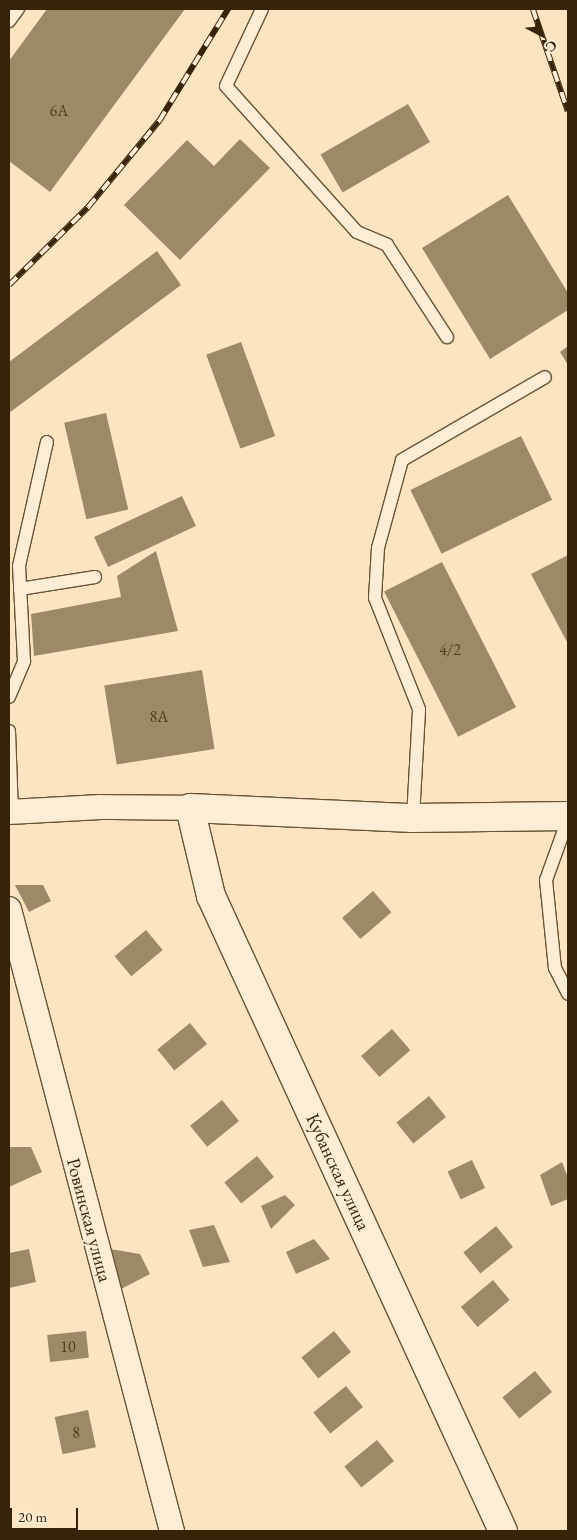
<!DOCTYPE html>
<html>
<head>
<meta charset="utf-8">
<style>
	body { margin:0 }
	#map { position:relative; width:577px; height:1540px; overflow:hidden; background:#fce4c0; font-family:"EB Garamond",serif }
	div>[style] { position:absolute }
	.building>* { inset:0; background:#9d8867; transform-origin:0 0 }
	.roads { filter:drop-shadow(1px 0 #685434) drop-shadow(-1px 0 #685434) drop-shadow(0 1px #685434) drop-shadow(0 -1px #685434) }
	.service>* { height:12px; margin:-6px; padding:0 6px; transform-origin:6px; border-radius:6px; background:#fdedd6 }
	.minor>* { height:24px; margin:-12px; padding:0 12px; transform-origin:12px; border-radius:12px; background:#fdedd6 }
	.tertiary>* { height:28px; margin:-14px; padding:0 14px; transform-origin:14px; border-radius:14px; background:#fdedd6 }
	.rail>* { height:5.5px; margin-top:-2.75px; transform-origin:0; background:repeating-linear-gradient(90deg,#fdedd6 0 11px,#372406 0 22px); box-sizing:border-box; border-block:1px solid #372406 }
	span { translate:-50% -50%; white-space:nowrap; text-align:center; line-height:1.15; -webkit-text-stroke:4px #fdedd6; paint-order:stroke }
	.number-label { font-size:16px; color:#503d1e }
	.number-label span { -webkit-text-stroke-width:0 }
	.street-label { font-size:19px; color:#372406 }
	.frame { position:absolute; inset:0; border:10px solid #372406; pointer-events:none }
	.north { position:absolute; left:517px; top:10px; width:50px; height:50px; -webkit-text-stroke:4px #fdedd6; paint-order:stroke; rotate:140deg; font-size:14px; font-weight:700; line-height:20px; text-align:center; color:#372406 }
	.north::after { content:''; display:block; margin:auto; width:18px; height:22px; background:#372406; clip-path:polygon(50% 0,100% 100%,50% 72%,0 100%) }
	.scale { position:absolute; left:10px; top:1508px; width:68px; height:22px; box-sizing:border-box; border:2px solid #372406; border-top:0; padding-left:6px; font-size:15px; line-height:18px; white-space:nowrap; color:#372406; -webkit-text-stroke:4px #fdedd6; paint-order:stroke }
</style>
</head>
<body>
<div id="map">
	<div class="building">
		<div style="clip-path:polygon(47px 9px,185px 9px,50px 192px,9px 161px,9px 61px)"></div>
		<div style="left:408px;top:104px;width:44px;height:101px;rotate:60deg"></div>
		<div style="clip-path:polygon(240px 139px,270px 168px,180px 260px,124px 205px,187px 140px,214px 166px)"></div>
		<div style="clip-path:polygon(508px 195px,568px 293px,568px 310px,490px 359px,422px 248px)"></div>
		<div style="clip-path:polygon(157px 251px,181px 285px,9px 413px,9px 362px)"></div>
		<div style="left:241px;top:342px;width:100px;height:37px;rotate:70deg"></div>
		<div style="clip-path:polygon(568px 346px,568px 365px,560px 352px)"></div>
		<div style="left:106px;top:413px;width:99px;height:43px;rotate:77deg"></div>
		<div style="left:521px;top:436px;width:71px;height:123px;rotate:64deg"></div>
		<div style="left:182px;top:496px;width:33px;height:97px;rotate:65deg"></div>
		<div style="clip-path:polygon(156px 551px,178px 631px,34px 656px,31px 614px,121px 597px,117px 576px)"></div>
		<div style="clip-path:polygon(568px 555px,568px 644px,531px 574px)"></div>
		<div style="left:442px;top:562px;width:163px;height:65px;rotate:63deg"></div>
		<div style="left:202px;top:670px;width:80px;height:99px;rotate:81deg"></div>
		<div style="clip-path:polygon(15px 885px,43px 885px,51px 901px,29px 912px)"></div>
		<div style="left:373px;top:891px;width:28px;height:41px;rotate:49deg"></div>
		<div style="left:146px;top:930px;width:26px;height:41px;rotate:50deg"></div>
		<div style="left:190px;top:1023px;width:27px;height:42px;rotate:51deg"></div>
		<div style="left:392px;top:1029px;width:28px;height:41px;rotate:49deg"></div>
		<div style="left:429px;top:1096px;width:27px;height:42px;rotate:51deg"></div>
		<div style="left:222px;top:1100px;width:27px;height:41px;rotate:51deg"></div>
		<div style="clip-path:polygon(9px 1147px,31px 1147px,42px 1172px,9px 1187px)"></div>
		<div style="left:257px;top:1156px;width:27px;height:42px;rotate:51deg"></div>
		<div style="left:472px;top:1160px;width:31px;height:27px;rotate:65deg"></div>
		<div style="clip-path:polygon(562px 1162px,568px 1178px,568px 1199px,551px 1206px,540px 1175px)"></div>
		<div style="clip-path:polygon(285px 1195px,295px 1205px,271px 1229px,261px 1206px)"></div>
		<div style="clip-path:polygon(214px 1225px,230px 1262px,203px 1267px,189px 1230px)"></div>
		<div style="left:496px;top:1226px;width:27px;height:42px;rotate:51deg"></div>
		<div style="clip-path:polygon(314px 1239px,330px 1259px,296px 1274px,286px 1252px)"></div>
		<div style="clip-path:polygon(29px 1249px,36px 1282px,9px 1288px,9px 1253px)"></div>
		<div style="clip-path:polygon(110px 1249px,140px 1254px,150px 1274px,121px 1289px)"></div>
		<div style="left:493px;top:1280px;width:26px;height:42px;rotate:50deg"></div>
		<div style="left:86px;top:1331px;width:27px;height:39px;rotate:84deg"></div>
		<div style="left:334px;top:1331px;width:27px;height:42px;rotate:51deg"></div>
		<div style="left:535px;top:1371px;width:27px;height:42px;rotate:51deg"></div>
		<div style="left:346px;top:1386px;width:27px;height:42px;rotate:51deg"></div>
		<div style="left:88px;top:1410px;width:38px;height:34px;rotate:78deg"></div>
		<div style="left:377px;top:1440px;width:27px;height:42px;rotate:51deg"></div>
	</div>
	<div class="roads">
		<div class="service">
			<div style="left:262px;top:9px;width:85px;rotate:115.1deg"></div>
			<div style="left:226px;top:86px;width:196px;rotate:48.1deg"></div>
			<div style="left:357px;top:232px;width:33px;rotate:23deg"></div>
			<div style="left:387px;top:245px;width:110px;rotate:56.9deg"></div>
			<div style="left:9px;top:21px;width:15px;rotate:-53deg"></div>
			<div style="left:20px;top:589px;width:76px;rotate:-9.1deg"></div>
			<div style="left:9px;top:697px;width:39px;rotate:-67deg"></div>
			<div style="left:24px;top:661px;width:95px;rotate:-93deg"></div>
			<div style="left:19px;top:566px;width:127px;rotate:-77.3deg"></div>
			<div style="left:9px;top:731px;width:80px;rotate:87.9deg"></div>
			<div style="left:413px;top:818px;width:109px;rotate:-86.8deg"></div>
			<div style="left:419px;top:709px;width:119px;rotate:-111.6deg"></div>
			<div style="left:375px;top:598px;width:50px;rotate:-86.6deg"></div>
			<div style="left:378px;top:548px;width:91px;rotate:-74.7deg"></div>
			<div style="left:402px;top:460px;width:165px;rotate:-30.1deg"></div>
			<div style="left:568px;top:819px;width:65px;rotate:109.8deg"></div>
			<div style="left:546px;top:880px;width:88px;rotate:84.2deg"></div>
			<div style="left:555px;top:968px;width:29px;rotate:63deg"></div>
		</div>
		<div class="minor">
			<div style="left:9px;top:812px;width:92px;rotate:-3.1deg"></div>
			<div style="left:101px;top:807px;width:89px;rotate:0.6deg"></div>
			<div style="left:9px;top:909px;width:643px;rotate:75.32deg"></div>
		</div>
		<div class="tertiary">
			<div style="left:503px;top:1531px;width:699px;rotate:-114.69deg"></div>
			<div style="left:211px;top:896px;width:90px;rotate:-103.4deg"></div>
			<div style="left:190px;top:808px;width:223px;rotate:2.6deg"></div>
			<div style="left:413px;top:818px;width:155px;rotate:-0.7deg"></div>
		</div>
	</div>
	<div class="rail">
		<div style="left:533px;top:9px;width:108px;rotate:71.1deg"></div>
		<div style="left:9px;top:285px;width:111px;rotate:-44.6deg"></div>
		<div style="left:88px;top:207px;width:112px;rotate:-50.5deg"></div>
		<div style="left:159px;top:121px;width:132px;rotate:-58.4deg"></div>
	</div>
	<div class="number-label">
		<span style="left:59px;top:111px">6А</span>
		<span style="left:450px;top:650px">4/2</span>
		<span style="left:159px;top:717px">8А</span>
		<span style="left:68px;top:1347px">10</span>
		<span style="left:76px;top:1433px">8</span>
	</div>
	<div class="street-label">
		<span style="left:338px;top:1172px;rotate:65deg">Кубанская улица</span>
		<span style="left:89px;top:1220px;rotate:75deg">Ровинская улица</span>
	</div>
	<div class="frame"></div>
	<div class="north">С</div>
	<div class="scale">20 m</div>
</div>
</body>
</html>
